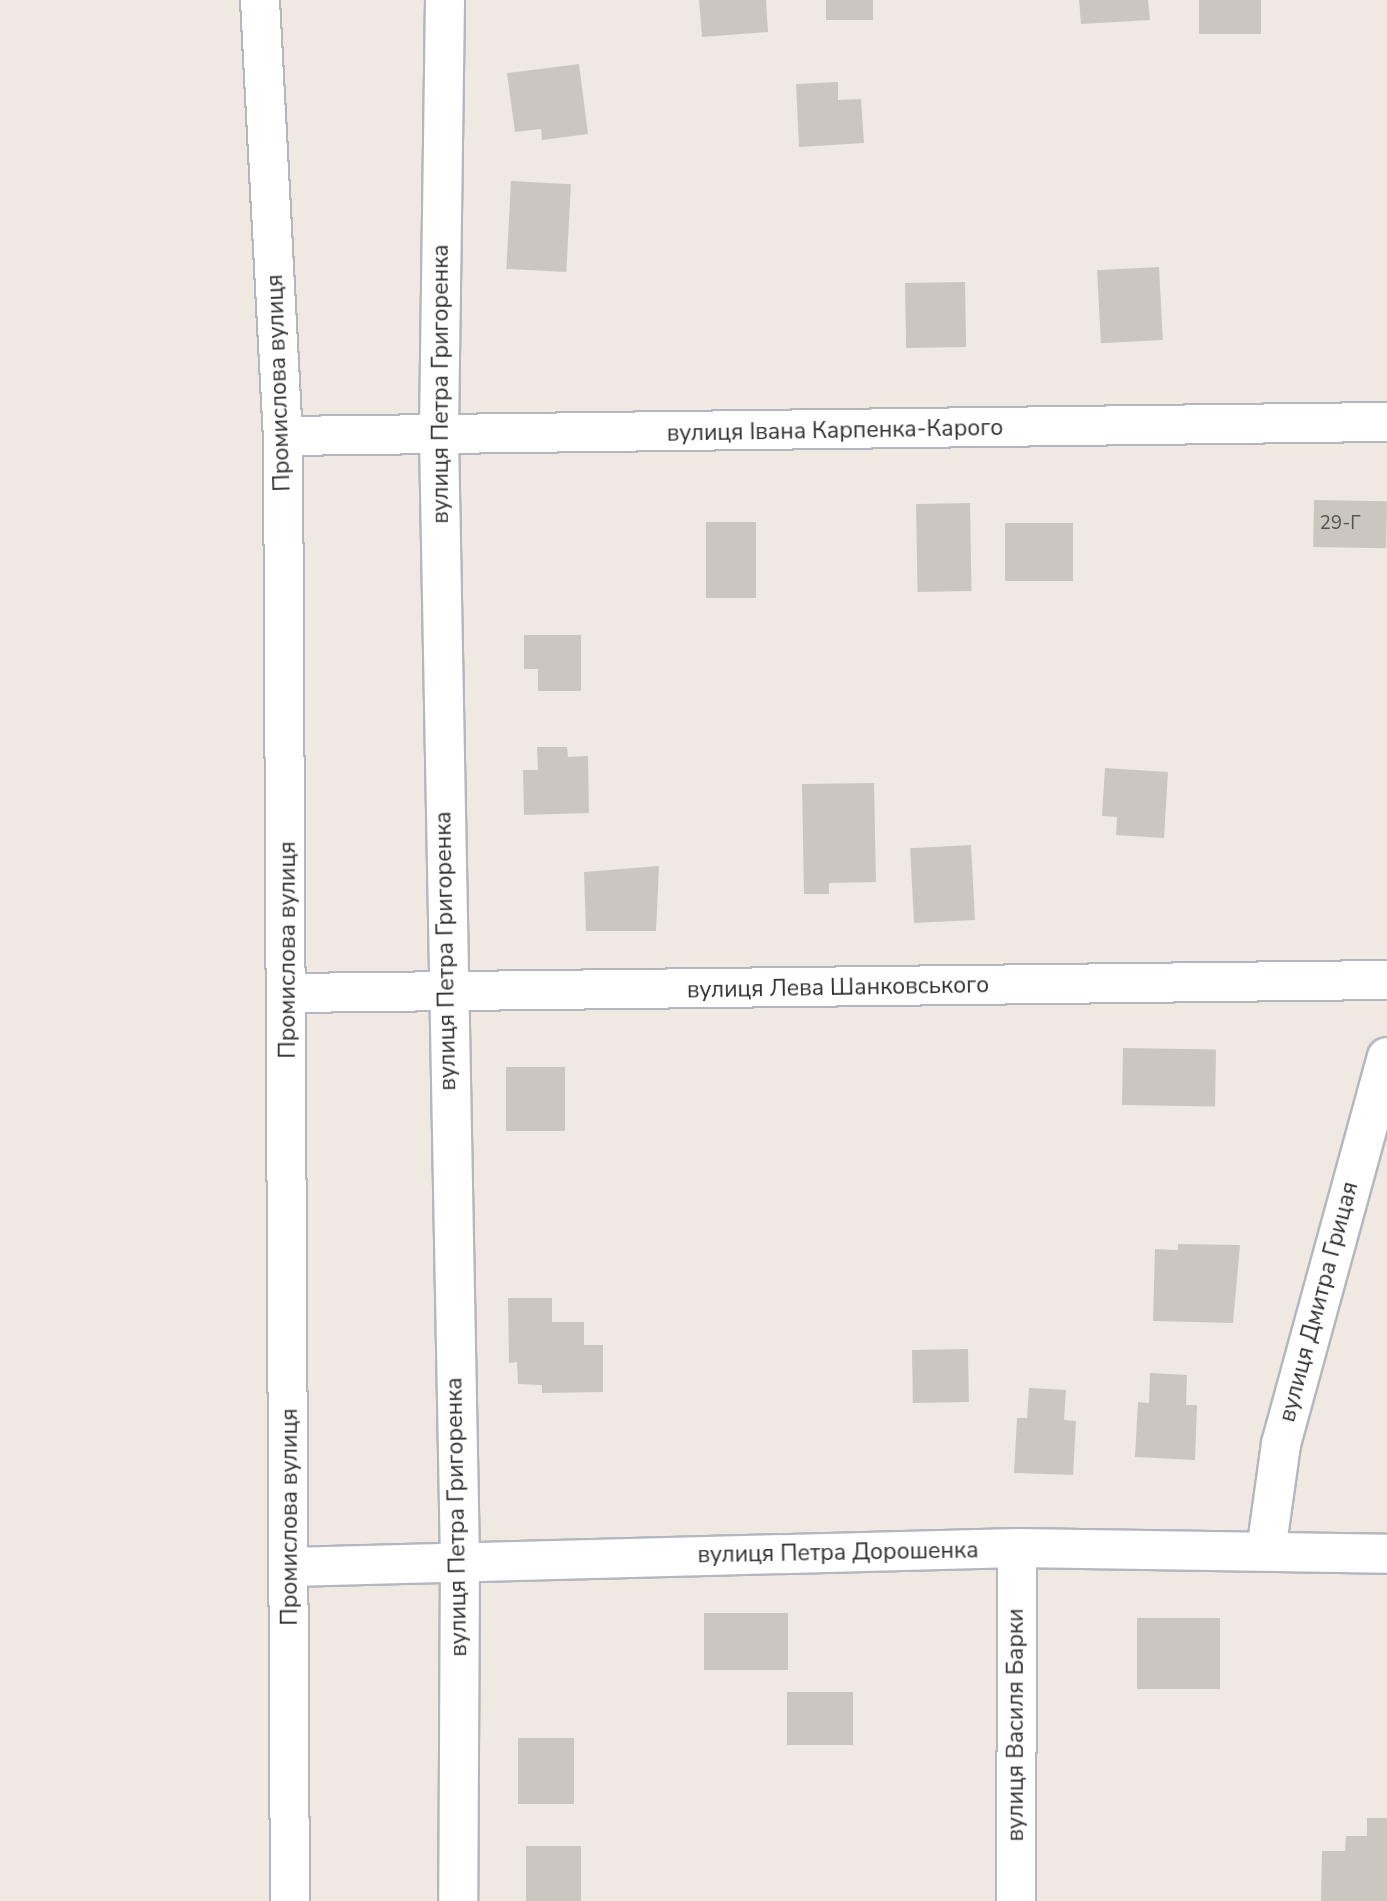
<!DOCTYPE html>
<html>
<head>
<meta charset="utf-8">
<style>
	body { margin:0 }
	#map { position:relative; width:1387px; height:1901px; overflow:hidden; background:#efe9e1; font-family:"Nunito Sans",sans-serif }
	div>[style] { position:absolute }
	.building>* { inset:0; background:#cbc7bf; transform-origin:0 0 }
	.roads { filter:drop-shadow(2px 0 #b4b7c1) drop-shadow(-2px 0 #b4b7c1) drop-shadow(0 2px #b4b7c1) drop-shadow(0 -2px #b4b7c1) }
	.minor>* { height:38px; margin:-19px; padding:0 19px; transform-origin:19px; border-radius:19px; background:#fff }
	span { translate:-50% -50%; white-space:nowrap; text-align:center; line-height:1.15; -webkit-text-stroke:5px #fff; paint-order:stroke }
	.number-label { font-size:19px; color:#555452 }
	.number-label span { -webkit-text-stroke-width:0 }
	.street-label { font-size:23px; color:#2e2e2e }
</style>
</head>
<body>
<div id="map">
	<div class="building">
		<div style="clip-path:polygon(699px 0,766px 0,768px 32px,702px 37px)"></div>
		<div style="left:826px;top:0;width:47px;height:20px"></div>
		<div style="clip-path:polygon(1079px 0,1148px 0,1150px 20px,1081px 24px)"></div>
		<div style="left:1199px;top:0;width:62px;height:34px"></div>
		<div style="clip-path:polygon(579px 64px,588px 134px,542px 140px,541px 129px,515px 132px,507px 73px)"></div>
		<div style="clip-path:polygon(838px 82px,838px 100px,861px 99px,864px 143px,799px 147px,796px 84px)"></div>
		<div style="left:511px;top:181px;width:60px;height:88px;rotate:3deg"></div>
		<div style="left:1159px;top:267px;width:73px;height:62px;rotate:87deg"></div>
		<div style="left:965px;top:282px;width:65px;height:60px;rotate:89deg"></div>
		<div style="left:1314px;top:500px;width:73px;height:47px;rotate:1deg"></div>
		<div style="left:970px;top:503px;width:88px;height:54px;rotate:89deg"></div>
		<div style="left:706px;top:522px;width:50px;height:76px"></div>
		<div style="left:1073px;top:523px;width:58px;height:68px;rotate:90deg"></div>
		<div style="clip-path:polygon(524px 635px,581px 635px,581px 691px,538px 691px,538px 669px,524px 669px)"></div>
		<div style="clip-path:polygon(537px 747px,567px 747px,568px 757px,588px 756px,589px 813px,524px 815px,523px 770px,538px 770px)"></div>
		<div style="clip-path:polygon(1105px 768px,1168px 772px,1164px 838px,1116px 835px,1117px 817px,1102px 816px)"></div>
		<div style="clip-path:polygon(874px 783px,876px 882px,829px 883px,829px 894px,804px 894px,802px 784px)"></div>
		<div style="left:971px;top:845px;width:75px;height:61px;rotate:87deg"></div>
		<div style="clip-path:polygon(659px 866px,656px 931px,586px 931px,584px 872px)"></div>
		<div style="left:1123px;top:1048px;width:93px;height:57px;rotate:1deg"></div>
		<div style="left:565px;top:1067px;width:64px;height:59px;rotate:90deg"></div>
		<div style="clip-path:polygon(1178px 1244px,1240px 1245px,1233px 1323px,1153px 1321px,1155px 1249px,1178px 1250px)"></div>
		<div style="clip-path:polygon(508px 1298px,552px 1298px,552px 1322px,584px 1322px,584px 1345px,603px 1345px,603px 1392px,542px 1393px,542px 1385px,518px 1384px,517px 1362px,509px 1363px)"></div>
		<div style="left:968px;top:1349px;width:53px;height:56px;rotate:89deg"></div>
		<div style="clip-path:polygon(1150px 1373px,1187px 1375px,1186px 1405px,1197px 1405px,1195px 1460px,1135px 1457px,1138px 1402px,1149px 1403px)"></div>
		<div style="clip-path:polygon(1029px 1388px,1066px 1390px,1064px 1420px,1076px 1421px,1073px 1475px,1014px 1473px,1017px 1418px,1027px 1418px)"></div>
		<div style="left:788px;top:1613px;width:57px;height:84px;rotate:90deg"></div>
		<div style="left:1137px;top:1618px;width:83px;height:71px"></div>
		<div style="left:853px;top:1692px;width:53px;height:66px;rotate:90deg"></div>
		<div style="left:518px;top:1738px;width:56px;height:66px"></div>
		<div style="clip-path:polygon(1367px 1818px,1387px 1818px,1387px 1901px,1321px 1901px,1322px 1851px,1345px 1851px,1346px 1836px,1367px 1836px)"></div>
		<div style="left:526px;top:1846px;width:55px;height:55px"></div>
	</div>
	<div class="roads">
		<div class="minor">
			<div style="left:260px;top:0;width:437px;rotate:87deg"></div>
			<div style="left:283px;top:436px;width:1465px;rotate:89.73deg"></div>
			<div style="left:445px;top:0;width:437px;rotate:90.8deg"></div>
			<div style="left:439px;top:437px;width:1125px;rotate:88.93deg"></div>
			<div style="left:460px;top:1562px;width:339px;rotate:90.3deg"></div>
			<div style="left:283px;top:436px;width:1104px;rotate:-0.73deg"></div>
			<div style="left:289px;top:993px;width:1098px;rotate:-0.68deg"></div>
			<div style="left:1266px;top:1551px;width:108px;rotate:-82deg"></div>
			<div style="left:1281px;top:1444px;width:401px;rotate:-74.7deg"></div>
			<div style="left:290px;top:1567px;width:727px;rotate:-1.5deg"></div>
			<div style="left:1017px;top:1548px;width:370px;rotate:0.9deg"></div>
			<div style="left:1016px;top:1901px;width:353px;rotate:-89.8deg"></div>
		</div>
	</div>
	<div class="number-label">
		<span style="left:1340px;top:524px">29-Г</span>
	</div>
	<div class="street-label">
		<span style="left:279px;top:383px;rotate:-92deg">Промислова вулиця</span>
		<span style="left:441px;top:384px;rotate:-90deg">вулиця Петра Григоренка</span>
		<span style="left:835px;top:431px;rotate:-1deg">вулиця Івана Карпенка-Карого</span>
		<span style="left:288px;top:950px;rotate:-90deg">Промислова вулиця</span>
		<span style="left:446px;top:951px;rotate:-91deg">вулиця Петра Григоренка</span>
		<span style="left:838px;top:988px;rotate:-1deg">вулиця Лева Шанковського</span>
		<span style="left:1319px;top:1302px;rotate:-75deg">вулиця Дмитра Грицая</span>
		<span style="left:290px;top:1517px;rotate:-90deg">Промислова вулиця</span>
		<span style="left:457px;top:1517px;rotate:-91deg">вулиця Петра Григоренка</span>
		<span style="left:838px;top:1553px;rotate:-1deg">вулиця Петра Дорошенка</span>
		<span style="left:1016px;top:1725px;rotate:-90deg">вулиця Василя Барки</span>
	</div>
</div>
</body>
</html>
